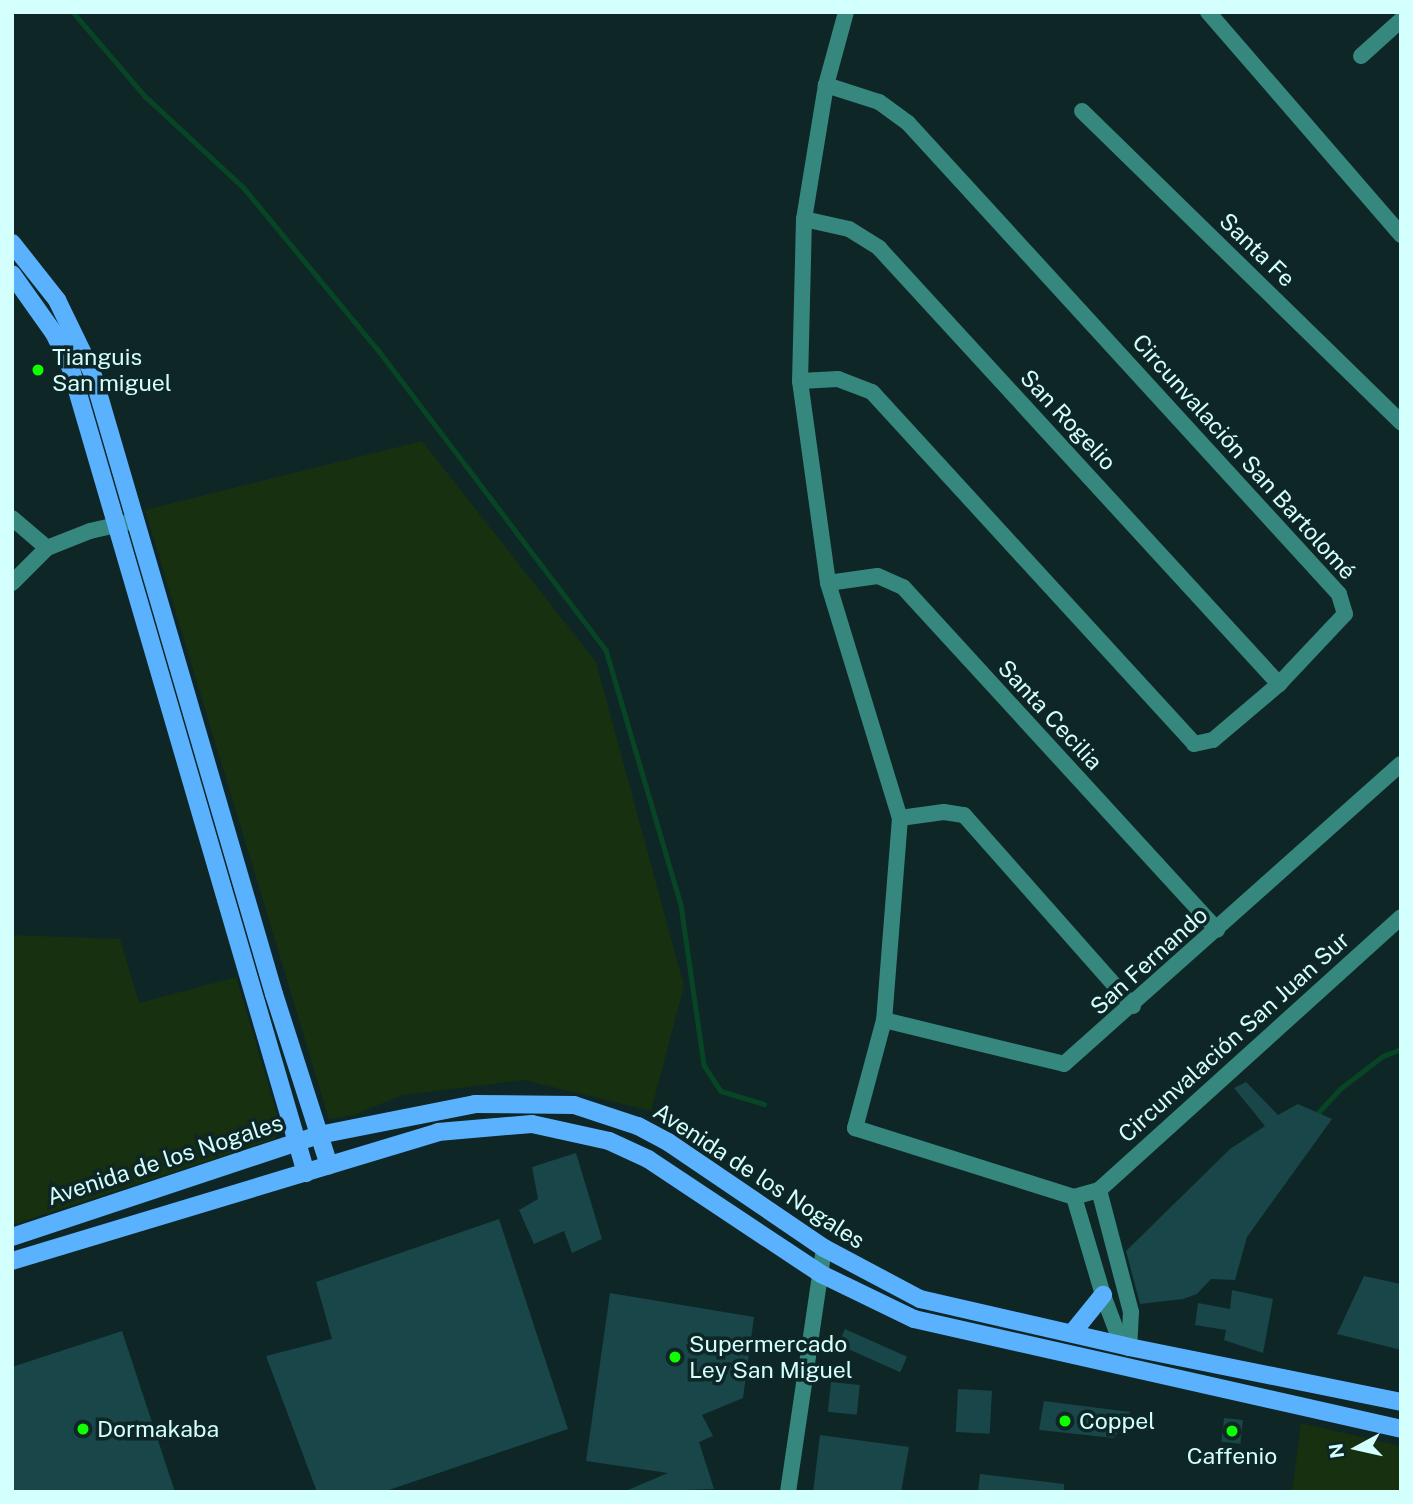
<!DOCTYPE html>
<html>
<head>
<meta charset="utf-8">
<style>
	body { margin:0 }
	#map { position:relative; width:1413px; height:1504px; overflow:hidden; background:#0e2626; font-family:"Public Sans",sans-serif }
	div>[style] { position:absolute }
	.green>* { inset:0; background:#163010 }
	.stream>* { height:4.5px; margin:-2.25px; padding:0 2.25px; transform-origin:2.25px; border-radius:2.25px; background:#074525 }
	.building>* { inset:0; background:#194648; transform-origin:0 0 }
	.minor>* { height:16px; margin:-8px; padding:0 8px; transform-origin:8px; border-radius:8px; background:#36877e }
	.major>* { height:18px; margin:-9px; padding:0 9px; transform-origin:9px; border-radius:9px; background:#5ab2ff }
	.dots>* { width:19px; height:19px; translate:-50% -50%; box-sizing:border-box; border:4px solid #0e2626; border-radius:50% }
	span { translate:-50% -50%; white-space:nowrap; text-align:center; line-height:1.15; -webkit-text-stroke:7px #0e2626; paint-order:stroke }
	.street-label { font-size:23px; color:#d3fffd }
	.poi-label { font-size:23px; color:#d3fffd }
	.left { translate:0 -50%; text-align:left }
	.frame { position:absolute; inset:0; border:14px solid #d3fffd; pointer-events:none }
	.north { position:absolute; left:1322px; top:1413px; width:70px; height:70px; -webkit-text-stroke:5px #0e2626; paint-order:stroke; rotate:262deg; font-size:19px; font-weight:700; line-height:28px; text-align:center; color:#d3fffd }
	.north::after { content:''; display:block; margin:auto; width:24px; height:32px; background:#d3fffd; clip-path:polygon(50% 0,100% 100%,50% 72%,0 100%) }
</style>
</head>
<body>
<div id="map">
	<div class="green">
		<div style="clip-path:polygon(422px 441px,596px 662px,684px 986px,651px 1111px,524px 1080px,402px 1095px,354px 1115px,329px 1119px,145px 510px)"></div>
		<div style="clip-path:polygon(12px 935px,120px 939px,139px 1003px,236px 977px,281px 1126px,275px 1139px,12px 1225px)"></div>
		<div style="clip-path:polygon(1301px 1423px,1401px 1446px,1401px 1492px,1292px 1492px)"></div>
	</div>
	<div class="stream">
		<div style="left:73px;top:12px;width:111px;rotate:49.4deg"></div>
		<div style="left:145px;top:96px;width:135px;rotate:42.9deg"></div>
		<div style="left:244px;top:188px;width:212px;rotate:50.4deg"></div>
		<div style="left:379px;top:351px;width:375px;rotate:52.8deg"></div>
		<div style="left:606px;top:650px;width:266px;rotate:73.6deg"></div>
		<div style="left:681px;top:905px;width:162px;rotate:81.8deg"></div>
		<div style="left:704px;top:1065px;width:31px;rotate:57deg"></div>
		<div style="left:721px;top:1091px;width:45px;rotate:16.8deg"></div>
		<div style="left:1314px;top:1117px;width:40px;rotate:-47deg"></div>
		<div style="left:1341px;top:1088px;width:53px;rotate:-37.3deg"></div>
		<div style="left:1383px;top:1056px;width:19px;rotate:-21deg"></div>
	</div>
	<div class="building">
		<div style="clip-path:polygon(1246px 1082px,1278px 1115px,1298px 1104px,1332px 1119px,1247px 1237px,1235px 1280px,1211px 1279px,1197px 1294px,1183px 1299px,1140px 1304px,1126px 1251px,1230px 1149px,1265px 1126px,1234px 1088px)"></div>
		<div style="clip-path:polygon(576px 1153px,602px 1239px,572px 1253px,564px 1231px,534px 1244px,519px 1210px,538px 1199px,532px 1167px)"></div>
		<div style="clip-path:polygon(499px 1219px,568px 1429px,383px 1492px,317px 1492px,266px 1356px,332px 1339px,316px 1282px)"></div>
		<div style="clip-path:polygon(1364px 1276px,1401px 1284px,1401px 1350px,1337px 1334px)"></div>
		<div style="clip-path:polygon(1232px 1290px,1273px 1299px,1263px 1353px,1224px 1340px,1226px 1330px,1195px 1325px,1198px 1303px,1230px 1309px)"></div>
		<div style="clip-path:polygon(610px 1293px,754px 1317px,743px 1398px,702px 1415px,713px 1436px,699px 1442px,714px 1489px,623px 1492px,668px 1473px,586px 1461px)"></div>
		<div style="left:845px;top:1329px;width:68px;height:17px;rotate:24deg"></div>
		<div style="clip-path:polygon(122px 1331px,175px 1492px,12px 1492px,12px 1367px)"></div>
		<div style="left:831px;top:1382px;width:29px;height:30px;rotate:6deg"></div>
		<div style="left:958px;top:1389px;width:34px;height:43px;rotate:3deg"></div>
		<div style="clip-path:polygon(1044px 1401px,1130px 1412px,1114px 1438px,1039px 1430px)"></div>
		<div style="left:1224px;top:1418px;width:19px;height:24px;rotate:6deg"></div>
		<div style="clip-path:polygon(820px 1435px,909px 1447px,901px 1492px,813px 1492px)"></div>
		<div style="clip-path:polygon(980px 1474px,1064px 1484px,1064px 1492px,978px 1492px)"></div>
	</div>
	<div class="minor">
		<div style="left:846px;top:12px;width:76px;rotate:105.3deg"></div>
		<div style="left:826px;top:85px;width:136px;rotate:99.3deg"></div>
		<div style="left:804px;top:219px;width:162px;rotate:91.4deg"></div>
		<div style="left:800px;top:381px;width:204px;rotate:82.1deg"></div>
		<div style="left:828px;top:583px;width:246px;rotate:73deg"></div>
		<div style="left:900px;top:818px;width:203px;rotate:94.5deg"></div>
		<div style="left:884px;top:1020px;width:112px;rotate:105deg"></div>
		<div style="left:855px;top:1128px;width:230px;rotate:17.5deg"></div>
		<div style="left:1074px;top:1197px;width:26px;rotate:-16deg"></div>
		<div style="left:1099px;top:1190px;width:407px;rotate:-42.1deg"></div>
		<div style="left:1208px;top:12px;width:295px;rotate:49.1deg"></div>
		<div style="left:1361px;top:56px;width:54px;rotate:-42deg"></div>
		<div style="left:1082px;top:111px;width:446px;rotate:44.3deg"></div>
		<div style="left:804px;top:219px;width:46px;rotate:12.5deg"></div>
		<div style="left:849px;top:229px;width:36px;rotate:32deg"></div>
		<div style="left:879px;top:248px;width:592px;rotate:47.47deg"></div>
		<div style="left:800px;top:381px;width:38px;rotate:-3deg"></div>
		<div style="left:838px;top:379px;width:36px;rotate:21deg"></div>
		<div style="left:872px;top:392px;width:477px;rotate:47.5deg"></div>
		<div style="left:1194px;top:744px;width:19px;rotate:-12deg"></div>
		<div style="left:1213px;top:740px;width:87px;rotate:-40.3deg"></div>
		<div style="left:1279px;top:684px;width:96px;rotate:-46.7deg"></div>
		<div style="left:1345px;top:614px;width:21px;rotate:-107deg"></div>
		<div style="left:1339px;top:594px;width:638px;rotate:-132.46deg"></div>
		<div style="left:908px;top:123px;width:36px;rotate:-144deg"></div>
		<div style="left:879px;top:102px;width:56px;rotate:-162.2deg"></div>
		<div style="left:12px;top:518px;width:46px;rotate:40.6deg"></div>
		<div style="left:12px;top:583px;width:49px;rotate:-45deg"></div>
		<div style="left:47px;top:548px;width:46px;rotate:-21.6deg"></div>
		<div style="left:90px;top:531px;width:45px;rotate:-12.8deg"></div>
		<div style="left:828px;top:583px;width:50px;rotate:-8deg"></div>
		<div style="left:878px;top:576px;width:27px;rotate:24deg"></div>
		<div style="left:903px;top:587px;width:465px;rotate:47.5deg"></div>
		<div style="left:900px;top:818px;width:44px;rotate:-7.8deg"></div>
		<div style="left:944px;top:812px;width:20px;rotate:9deg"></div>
		<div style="left:964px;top:815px;width:255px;rotate:48.5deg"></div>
		<div style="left:884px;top:1020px;width:185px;rotate:13.7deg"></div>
		<div style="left:1064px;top:1064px;width:451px;rotate:-41.7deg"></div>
		<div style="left:1099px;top:1190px;width:126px;rotate:75.3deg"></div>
		<div style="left:1131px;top:1312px;width:35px;rotate:93deg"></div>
		<div style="left:1074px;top:1197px;width:102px;rotate:73.5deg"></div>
		<div style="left:1103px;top:1295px;width:43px;rotate:69.4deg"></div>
		<div style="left:1118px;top:1335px;width:16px;rotate:47deg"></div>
		<div style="left:788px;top:1492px;width:247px;rotate:-81.6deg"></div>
	</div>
	<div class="major">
		<div style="left:12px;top:243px;width:73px;rotate:51.7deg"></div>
		<div style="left:57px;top:300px;width:80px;rotate:64.1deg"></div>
		<div style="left:92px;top:372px;width:648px;rotate:73.69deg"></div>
		<div style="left:274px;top:994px;width:180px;rotate:72.2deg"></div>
		<div style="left:12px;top:274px;width:72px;rotate:54.6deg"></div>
		<div style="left:54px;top:333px;width:37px;rotate:64deg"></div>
		<div style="left:70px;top:366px;width:841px;rotate:73.7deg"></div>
		<div style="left:12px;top:1237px;width:324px;rotate:-18.4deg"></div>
		<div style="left:319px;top:1135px;width:159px;rotate:-11.2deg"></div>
		<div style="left:475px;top:1104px;width:99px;rotate:0.6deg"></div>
		<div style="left:574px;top:1105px;width:67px;rotate:18.2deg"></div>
		<div style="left:638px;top:1126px;width:34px;rotate:28deg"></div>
		<div style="left:668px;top:1142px;width:189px;rotate:34.2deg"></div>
		<div style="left:824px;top:1248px;width:109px;rotate:28deg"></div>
		<div style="left:920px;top:1299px;width:214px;rotate:12.9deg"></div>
		<div style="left:1129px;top:1347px;width:278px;rotate:11.4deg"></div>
		<div style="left:12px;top:1261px;width:445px;rotate:-16.8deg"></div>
		<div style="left:438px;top:1132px;width:94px;rotate:-4.9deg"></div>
		<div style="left:532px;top:1124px;width:79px;rotate:12.4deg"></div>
		<div style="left:609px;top:1141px;width:43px;rotate:24.8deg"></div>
		<div style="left:648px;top:1159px;width:208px;rotate:33.6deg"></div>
		<div style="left:821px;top:1274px;width:103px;rotate:25.8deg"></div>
		<div style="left:914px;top:1319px;width:499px;rotate:12.7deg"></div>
		<div style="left:1073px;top:1332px;width:48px;rotate:-51deg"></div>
	</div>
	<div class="dots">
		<div style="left:38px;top:370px;background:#0ffe00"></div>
		<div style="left:675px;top:1357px;background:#0ffe00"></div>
		<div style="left:1065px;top:1421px;background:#0ffe00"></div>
		<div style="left:83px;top:1429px;background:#0ffe00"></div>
		<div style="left:1232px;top:1431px;background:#0ffe00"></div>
	</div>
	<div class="street-label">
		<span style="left:1257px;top:250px;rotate:44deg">Santa Fe</span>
		<span style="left:1068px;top:420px;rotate:47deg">San Rogelio</span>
		<span style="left:1244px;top:457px;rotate:48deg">Circunvalación San Bartolomé</span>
		<span style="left:1050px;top:715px;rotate:47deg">Santa Cecilia</span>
		<span style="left:1149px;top:961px;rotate:-42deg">San Fernando</span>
		<span style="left:1234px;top:1037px;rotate:-42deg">Circunvalación San Juan Sur</span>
		<span style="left:165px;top:1160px;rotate:-18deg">Avenida de los Nogales</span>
		<span style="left:759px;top:1176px;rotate:33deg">Avenida de los Nogales</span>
	</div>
	<div class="poi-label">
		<span class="left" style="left:52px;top:370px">Tianguis<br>San miguel</span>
		<span class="left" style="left:689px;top:1357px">Supermercado<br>Ley San Miguel</span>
		<span class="left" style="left:1079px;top:1421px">Coppel</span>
		<span class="left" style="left:97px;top:1429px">Dormakaba</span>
		<span style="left:1232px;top:1456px">Caffenio</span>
	</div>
	<div class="frame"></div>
	<div class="north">N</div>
</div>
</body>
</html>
